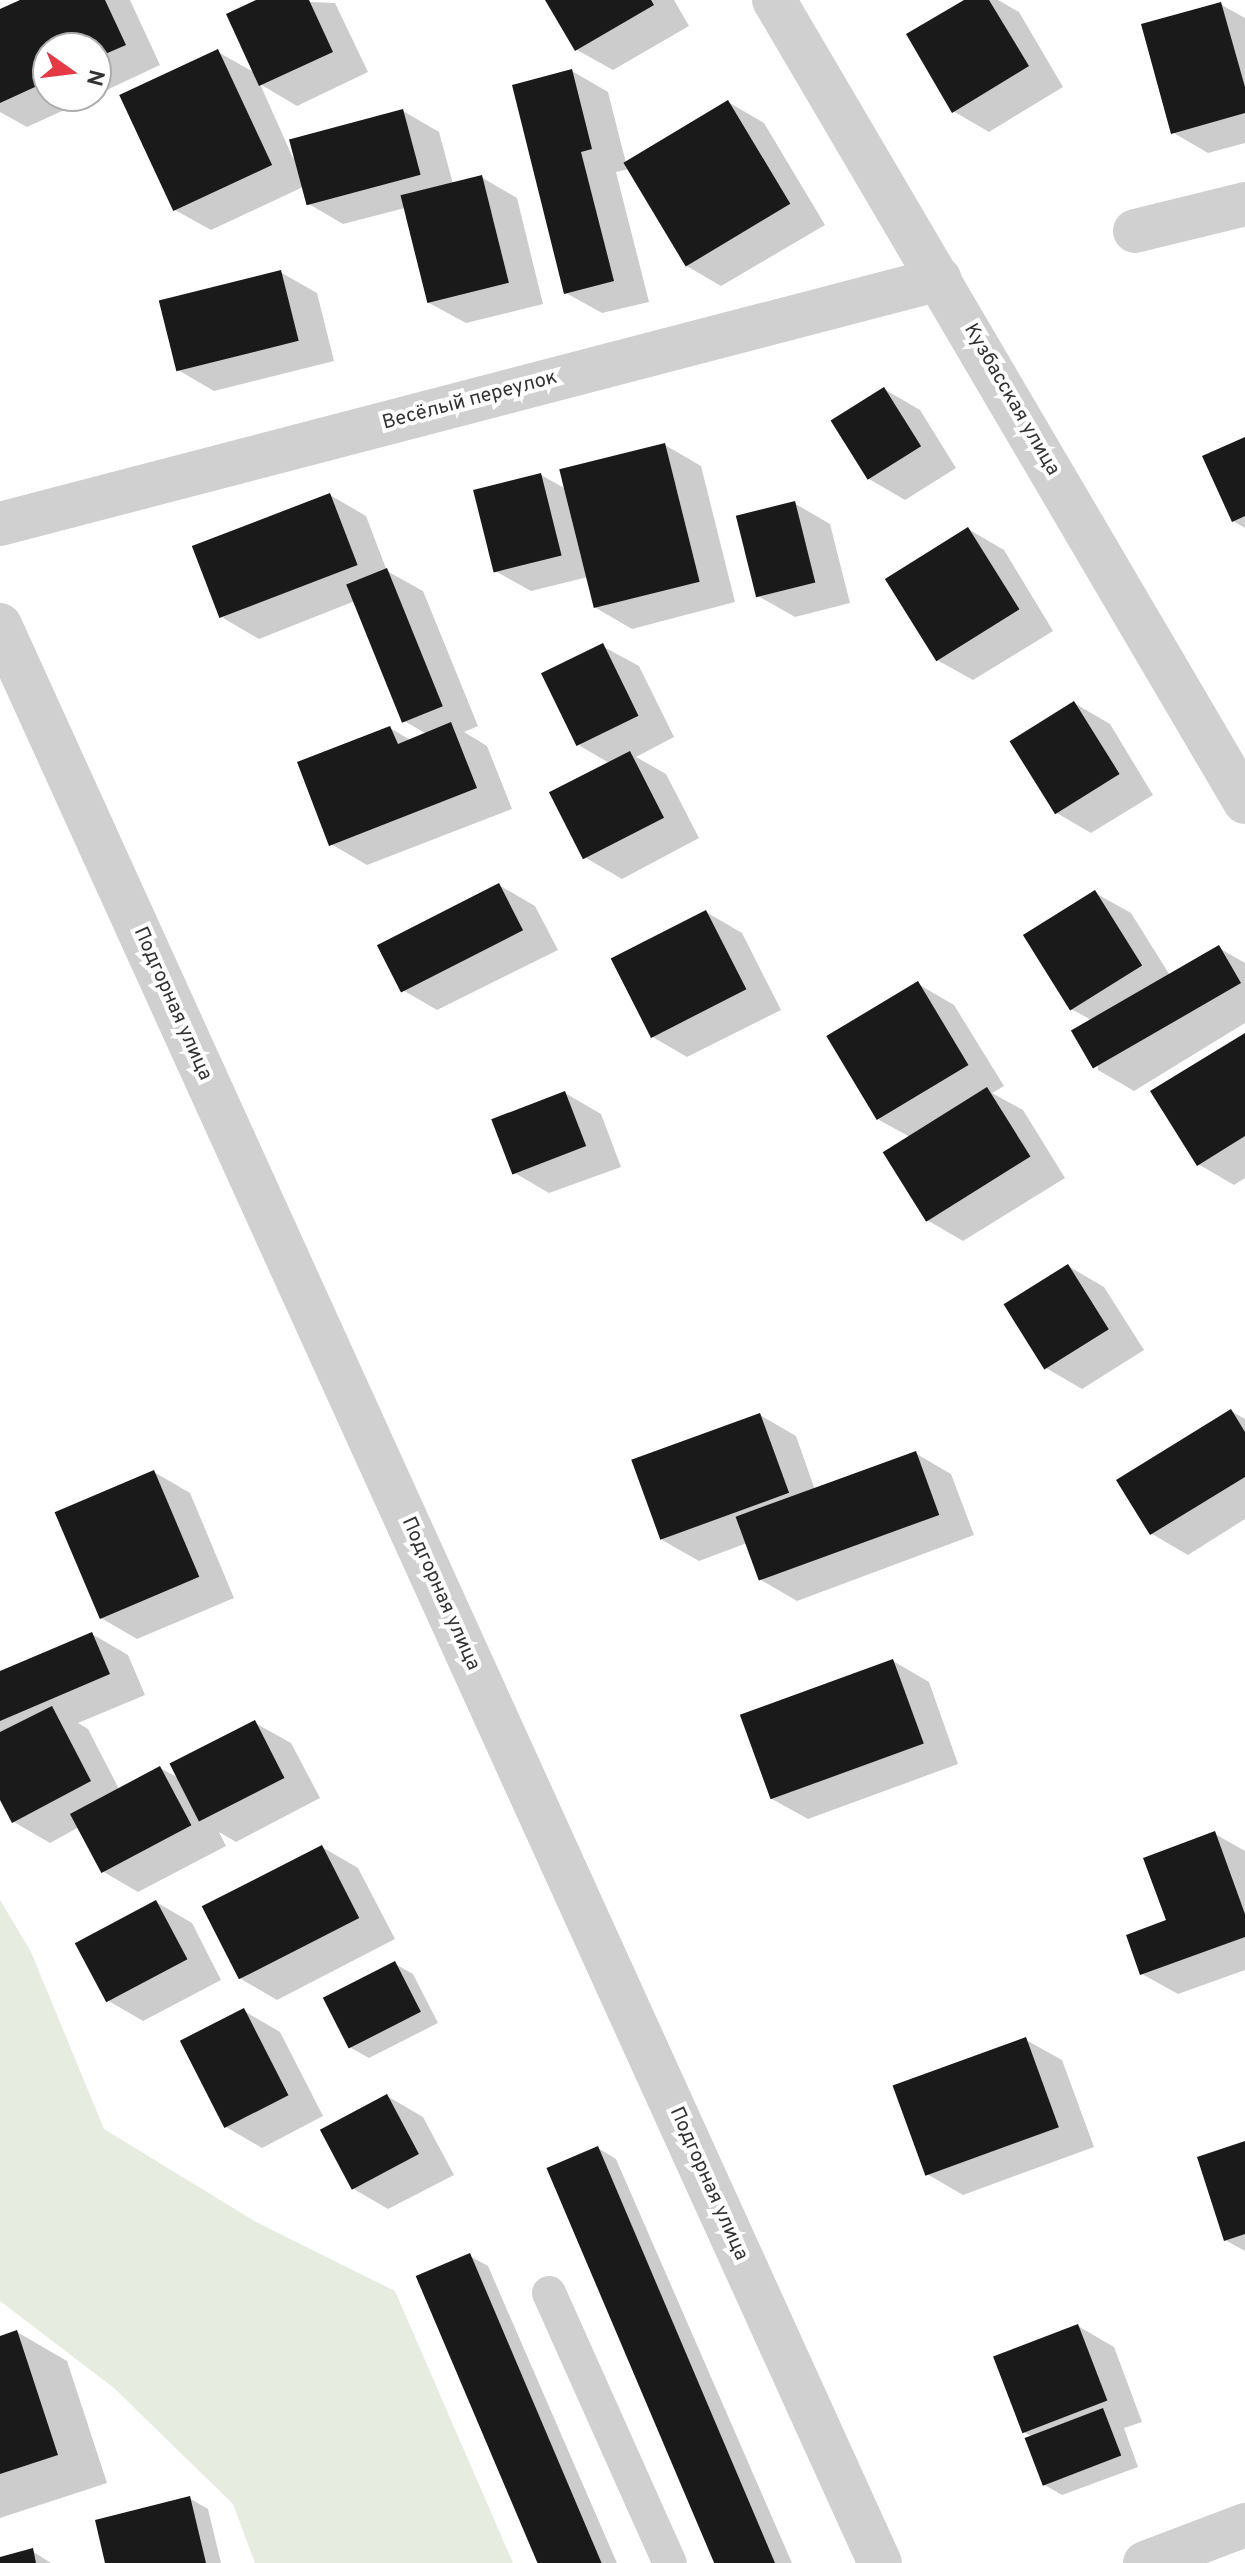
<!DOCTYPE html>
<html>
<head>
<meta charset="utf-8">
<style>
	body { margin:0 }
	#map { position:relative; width:1245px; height:2563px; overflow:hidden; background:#fff; font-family:Overpass,sans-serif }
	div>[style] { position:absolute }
	.green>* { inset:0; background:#e6ecdf }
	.shadow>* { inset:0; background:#0003 }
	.building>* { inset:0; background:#1a1a1a; transform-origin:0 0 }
	.service>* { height:34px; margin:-17px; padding:0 17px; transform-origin:17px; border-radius:17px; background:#d0d0d0 }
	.minor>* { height:44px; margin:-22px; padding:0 22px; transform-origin:22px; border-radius:22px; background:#d0d0d0 }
	.tertiary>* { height:44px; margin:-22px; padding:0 22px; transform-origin:22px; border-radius:22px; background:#d0d0d0 }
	span { translate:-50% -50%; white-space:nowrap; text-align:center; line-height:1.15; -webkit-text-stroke:8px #fff; paint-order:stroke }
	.street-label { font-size:20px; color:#333 }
	.north { position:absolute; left:32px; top:32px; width:80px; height:80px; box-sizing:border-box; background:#fff; border:2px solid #adadad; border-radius:50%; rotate:104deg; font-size:22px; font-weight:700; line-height:32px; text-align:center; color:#333 }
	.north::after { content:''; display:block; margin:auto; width:28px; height:36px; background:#e63946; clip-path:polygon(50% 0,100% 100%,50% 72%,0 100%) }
</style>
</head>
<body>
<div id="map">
	<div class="green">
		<div style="clip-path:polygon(0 1900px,31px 1952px,104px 2129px,256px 2222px,395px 2291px,513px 2563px,255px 2563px,233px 2504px,114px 2388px,0 2301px)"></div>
	</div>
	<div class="shadow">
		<div style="clip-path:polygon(25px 0,130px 0,160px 65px,96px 95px,96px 48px,48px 48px,48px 96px,95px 96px,27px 127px,0 112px,0 12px)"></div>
		<div style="clip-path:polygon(260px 0,335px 3px,368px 72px,297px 106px,260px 84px,293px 158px,403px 111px,439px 132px,453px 184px,481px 177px,517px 198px,543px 304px,466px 323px,429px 303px,405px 208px,343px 224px,307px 203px,303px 187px,211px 230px,175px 210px,218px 52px,255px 73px)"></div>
		<div style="clip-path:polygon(547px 0,674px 0,689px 26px,613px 70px,577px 50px)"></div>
		<div style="clip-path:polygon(968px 0,998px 0,1019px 12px,1063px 87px,989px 132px,953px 111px)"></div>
		<div style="clip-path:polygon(1220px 4px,1245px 18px,1245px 143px,1208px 153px,1172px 132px)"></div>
		<div style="clip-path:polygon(572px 71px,608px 92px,626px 163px,728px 102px,764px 123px,825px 225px,721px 286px,685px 265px,629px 169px,616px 172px,649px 302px,602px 313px,566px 293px)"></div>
		<div style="clip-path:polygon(280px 272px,317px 293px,334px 361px,214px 391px,178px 370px)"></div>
		<div style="clip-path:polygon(884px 389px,920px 410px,956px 468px,905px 500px,869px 479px)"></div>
		<div style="clip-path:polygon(1245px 439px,1245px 528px,1233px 521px)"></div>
		<div style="clip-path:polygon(665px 445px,701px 466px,735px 602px,632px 629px,596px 608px,588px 577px,531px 591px,495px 571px,541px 475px,566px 489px)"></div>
		<div style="clip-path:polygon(330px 495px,366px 516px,387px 571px,423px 591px,478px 726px,464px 732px,487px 746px,512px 809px,367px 865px,331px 844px,390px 728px,412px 741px,427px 734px,404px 721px,355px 601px,259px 639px,223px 618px)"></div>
		<div style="clip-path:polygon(794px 503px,830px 524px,850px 603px,795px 617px,758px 596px)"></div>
		<div style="clip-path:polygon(968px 529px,1004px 550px,1053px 631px,973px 680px,937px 660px)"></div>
		<div style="clip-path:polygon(602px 646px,639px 666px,674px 737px,636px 757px,666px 774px,699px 838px,622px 879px,586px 858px,611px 764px,580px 746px)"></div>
		<div style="clip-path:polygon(1074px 703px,1110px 724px,1153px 795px,1091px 833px,1055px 812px)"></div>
		<div style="clip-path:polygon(499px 885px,535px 906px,558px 950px,437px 1010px,401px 989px)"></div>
		<div style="clip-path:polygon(1095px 893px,1131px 913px,1171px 977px,1219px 948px,1245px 963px,1245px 1023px,1134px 1091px,1098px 1070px,1097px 1023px,1071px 1009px)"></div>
		<div style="clip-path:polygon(706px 912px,742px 933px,781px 1010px,687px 1057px,651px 1036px)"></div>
		<div style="clip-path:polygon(918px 984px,954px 1005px,1004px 1086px,992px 1093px,1023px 1110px,1065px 1178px,963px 1241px,927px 1220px,910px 1137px,879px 1120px)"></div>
		<div style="clip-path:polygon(1245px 1035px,1245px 1178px,1234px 1185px,1198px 1164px)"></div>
		<div style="clip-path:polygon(565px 1093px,601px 1114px,621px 1167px,549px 1193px,513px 1172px)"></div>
		<div style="clip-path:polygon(1068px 1266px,1104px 1287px,1144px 1350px,1082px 1389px,1046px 1368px)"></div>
		<div style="clip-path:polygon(1231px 1411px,1245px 1419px,1245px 1519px,1188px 1555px,1152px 1534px,1119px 1481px)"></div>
		<div style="clip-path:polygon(760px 1415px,796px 1436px,815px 1490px,915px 1453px,951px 1474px,974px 1535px,797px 1601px,761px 1580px,747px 1543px,699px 1561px,662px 1540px)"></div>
		<div style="clip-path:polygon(154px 1472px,190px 1493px,234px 1598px,137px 1639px,101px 1618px)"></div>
		<div style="clip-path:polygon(92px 1634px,128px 1655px,145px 1695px,78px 1723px,88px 1729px,119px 1789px,160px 1768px,179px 1778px,255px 1723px,291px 1743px,320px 1798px,236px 1842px,219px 1832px,226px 1846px,138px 1892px,102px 1871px,79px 1827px,50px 1843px,14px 1822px,0 1796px,0 1673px)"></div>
		<div style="clip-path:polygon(893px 1661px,929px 1682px,958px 1764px,808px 1819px,772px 1799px)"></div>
		<div style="clip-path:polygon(1215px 1834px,1245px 1851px,1245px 1970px,1178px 1994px,1142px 1974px)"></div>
		<div style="clip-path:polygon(322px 1847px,358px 1868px,395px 1939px,277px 2000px,241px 1979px)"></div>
		<div style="clip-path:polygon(156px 1902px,192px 1923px,221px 1980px,143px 2021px,107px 2000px)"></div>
		<div style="clip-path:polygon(395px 1964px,413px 1974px,438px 2023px,369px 2058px,351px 2048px)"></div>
		<div style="clip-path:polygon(244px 2011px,280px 2032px,323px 2116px,262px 2148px,226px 2127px)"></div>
		<div style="clip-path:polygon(1026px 2040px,1062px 2060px,1094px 2147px,963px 2195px,927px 2174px)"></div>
		<div style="clip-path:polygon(387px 2096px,423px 2117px,454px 2175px,388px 2209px,352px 2188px)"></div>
		<div style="clip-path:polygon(1245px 2143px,1245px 2251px,1225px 2240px)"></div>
		<div style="clip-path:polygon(598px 2148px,616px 2159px,792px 2563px,720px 2563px)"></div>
		<div style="clip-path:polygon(470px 2256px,488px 2266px,617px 2563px,542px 2563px)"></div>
		<div style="clip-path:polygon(1078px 2326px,1114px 2347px,1142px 2422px,1124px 2428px,1138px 2467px,1062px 2495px,1043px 2484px,1031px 2436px,1022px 2431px)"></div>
		<div style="clip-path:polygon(17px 2332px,67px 2361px,107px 2483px,0 2518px,0 2338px)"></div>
		<div style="clip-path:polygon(189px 2498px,208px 2509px,221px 2563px,107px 2563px)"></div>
		<div style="clip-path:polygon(32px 2551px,51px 2563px,0 2563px,0 2559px)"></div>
	</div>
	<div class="building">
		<div style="clip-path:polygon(20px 0,105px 0,126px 45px,96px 58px,96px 48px,48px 48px,48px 81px,0 103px,0 9px)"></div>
		<div style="clip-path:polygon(256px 0,309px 0,333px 52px,259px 86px,226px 14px)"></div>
		<div style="clip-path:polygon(545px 0,651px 0,654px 5px,575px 51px)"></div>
		<div style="clip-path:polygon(964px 0,989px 0,1029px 66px,952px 113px,906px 34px)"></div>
		<div style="clip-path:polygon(1221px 2px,1245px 87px,1245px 113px,1171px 134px,1141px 24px)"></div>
		<div style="left:218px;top:49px;width:128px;height:109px;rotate:65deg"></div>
		<div style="clip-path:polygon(572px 69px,592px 149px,581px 152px,614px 281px,564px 294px,512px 85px)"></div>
		<div style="left:728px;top:100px;width:121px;height:122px;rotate:59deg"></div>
		<div style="left:403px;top:109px;width:68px;height:118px;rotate:75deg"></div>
		<div style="left:482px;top:175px;width:111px;height:84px;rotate:76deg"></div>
		<div style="left:281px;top:270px;width:73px;height:126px;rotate:76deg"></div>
		<div style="left:884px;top:387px;width:70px;height:63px;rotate:58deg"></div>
		<div style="clip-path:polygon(1245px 437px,1245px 516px,1232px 522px,1202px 456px)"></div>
		<div style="left:665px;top:443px;width:143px;height:109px;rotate:76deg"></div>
		<div style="left:541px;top:473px;width:85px;height:70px;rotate:76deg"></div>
		<div style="left:330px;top:493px;width:77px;height:148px;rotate:69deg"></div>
		<div style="left:795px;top:501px;width:84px;height:61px;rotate:76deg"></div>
		<div style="left:968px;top:527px;width:97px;height:98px;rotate:58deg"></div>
		<div style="left:387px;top:568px;width:149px;height:44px;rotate:68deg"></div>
		<div style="left:603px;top:643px;width:81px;height:69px;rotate:64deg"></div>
		<div style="left:1074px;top:701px;width:86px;height:76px;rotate:58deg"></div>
		<div style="clip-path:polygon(451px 722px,477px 788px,329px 846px,297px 762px,390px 726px,398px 744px)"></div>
		<div style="left:630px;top:751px;width:75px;height:91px;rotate:63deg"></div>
		<div style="left:499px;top:883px;width:53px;height:137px;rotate:63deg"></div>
		<div style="left:1095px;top:890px;width:89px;height:85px;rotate:58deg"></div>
		<div style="left:706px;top:910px;width:89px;height:107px;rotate:63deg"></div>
		<div style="left:1219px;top:945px;width:44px;height:171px;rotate:60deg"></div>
		<div style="left:918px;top:981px;width:98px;height:107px;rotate:59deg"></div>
		<div style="clip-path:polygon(1245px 1033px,1245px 1136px,1197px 1166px,1150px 1091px)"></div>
		<div style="left:987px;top:1087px;width:82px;height:123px;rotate:58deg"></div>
		<div style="left:565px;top:1091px;width:59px;height:79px;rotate:69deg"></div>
		<div style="left:1068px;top:1264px;width:77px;height:76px;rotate:58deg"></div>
		<div style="clip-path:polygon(1231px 1409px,1245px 1432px,1245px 1477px,1150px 1535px,1116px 1480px)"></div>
		<div style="left:760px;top:1413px;width:85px;height:137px;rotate:70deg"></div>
		<div style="left:916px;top:1451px;width:68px;height:192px;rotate:70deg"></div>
		<div style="left:154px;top:1470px;width:116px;height:108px;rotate:67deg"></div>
		<div style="clip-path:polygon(92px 1632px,110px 1674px,0 1721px,0 1671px)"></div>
		<div style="left:893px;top:1659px;width:90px;height:163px;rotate:70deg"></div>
		<div style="clip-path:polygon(52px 1706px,91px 1781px,12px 1823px,0 1800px,0 1732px)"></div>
		<div style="left:255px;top:1720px;width:65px;height:96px;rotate:63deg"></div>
		<div style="left:160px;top:1766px;width:67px;height:102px;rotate:62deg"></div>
		<div style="clip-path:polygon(1215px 1831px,1245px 1914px,1245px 1937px,1140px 1975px,1126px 1935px,1166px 1920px,1143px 1858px)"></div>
		<div style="left:322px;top:1845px;width:82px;height:135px;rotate:63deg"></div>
		<div style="left:156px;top:1900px;width:67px;height:92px;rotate:62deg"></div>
		<div style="left:395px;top:1961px;width:57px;height:81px;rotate:63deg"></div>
		<div style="left:244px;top:2008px;width:98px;height:72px;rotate:63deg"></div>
		<div style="left:1026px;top:2037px;width:96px;height:142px;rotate:70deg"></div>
		<div style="left:387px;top:2094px;width:68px;height:76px;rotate:62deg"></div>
		<div style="clip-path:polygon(1245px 2141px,1245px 2234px,1224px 2241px,1197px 2157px)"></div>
		<div style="left:598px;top:2146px;width:455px;height:56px;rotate:67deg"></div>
		<div style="left:470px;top:2253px;width:338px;height:59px;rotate:67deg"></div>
		<div style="left:1078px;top:2324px;width:82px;height:91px;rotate:69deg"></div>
		<div style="clip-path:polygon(17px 2330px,58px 2455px,0 2474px,0 2336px)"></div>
		<div style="left:1103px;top:2408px;width:51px;height:84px;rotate:69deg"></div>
		<div style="clip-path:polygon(190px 2496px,206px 2563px,105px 2563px,95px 2520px)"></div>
		<div style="clip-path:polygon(33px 2548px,36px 2563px,0 2563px,0 2557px)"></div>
	</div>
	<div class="service">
		<div style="left:549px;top:2293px;width:296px;rotate:65.9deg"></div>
	</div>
	<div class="minor">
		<div style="left:774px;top:0;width:930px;rotate:59.58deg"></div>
		<div style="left:1135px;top:231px;width:113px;rotate:-13.8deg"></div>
		<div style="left:0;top:524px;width:971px;rotate:-14.61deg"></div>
		<div style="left:1145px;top:2563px;width:107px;rotate:-20.8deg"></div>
	</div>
	<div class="tertiary">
		<div style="left:0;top:625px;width:2128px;rotate:65.58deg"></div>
	</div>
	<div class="street-label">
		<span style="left:1011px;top:400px;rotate:60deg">Кузбасская улица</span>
		<span style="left:470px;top:401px;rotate:-15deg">Весёлый переулок</span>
		<span style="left:172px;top:1004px;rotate:66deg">Подгорная улица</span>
		<span style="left:440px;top:1594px;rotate:66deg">Подгорная улица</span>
		<span style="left:708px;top:2184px;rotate:66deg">Подгорная улица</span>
	</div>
	<div class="north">N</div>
</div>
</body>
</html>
